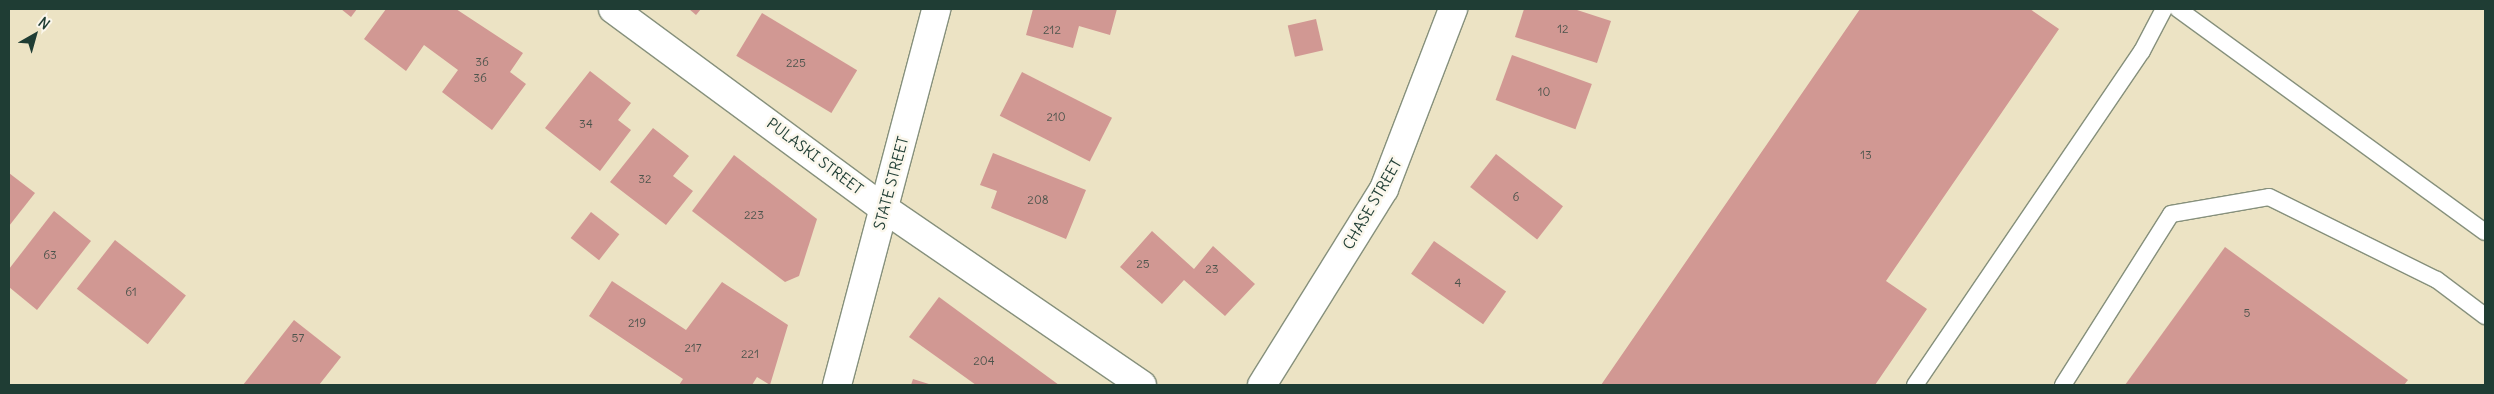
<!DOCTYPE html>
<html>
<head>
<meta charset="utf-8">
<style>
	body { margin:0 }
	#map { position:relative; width:2494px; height:394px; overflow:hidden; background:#ece3c4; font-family:Delius,sans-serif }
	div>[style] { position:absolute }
	.building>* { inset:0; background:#d19893; transform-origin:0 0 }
	.roads { filter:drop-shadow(1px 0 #86907c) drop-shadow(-1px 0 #86907c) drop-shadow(0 1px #86907c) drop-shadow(0 -1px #86907c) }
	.lane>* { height:16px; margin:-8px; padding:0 8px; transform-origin:8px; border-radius:8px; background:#fff }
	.street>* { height:28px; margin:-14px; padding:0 14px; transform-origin:14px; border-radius:14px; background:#fff }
	.secondary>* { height:28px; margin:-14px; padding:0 14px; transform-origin:14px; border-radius:14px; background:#fff }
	span { translate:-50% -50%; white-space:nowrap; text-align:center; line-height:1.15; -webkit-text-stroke:5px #fbf7ec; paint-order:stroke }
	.number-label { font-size:12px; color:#4c544c }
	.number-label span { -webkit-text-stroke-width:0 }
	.street-label { font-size:15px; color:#1f3d34 }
	.frame { position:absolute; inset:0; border:10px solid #1f3d34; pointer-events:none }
	.north { position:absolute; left:10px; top:10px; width:50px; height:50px; -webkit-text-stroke:4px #fbf7ec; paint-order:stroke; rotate:38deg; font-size:14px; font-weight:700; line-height:20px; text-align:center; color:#1f3d34 }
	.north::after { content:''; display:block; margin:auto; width:18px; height:22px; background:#1f3d34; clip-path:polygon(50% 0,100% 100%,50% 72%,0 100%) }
</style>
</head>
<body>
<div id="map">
	<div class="building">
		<div style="clip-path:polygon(341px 9px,357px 9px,351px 17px)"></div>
		<div style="clip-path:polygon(386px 9px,456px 9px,523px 53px,510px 72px,526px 84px,492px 130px,442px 92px,458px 70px,424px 45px,406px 71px,364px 39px)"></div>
		<div style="clip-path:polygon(689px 9px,701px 9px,696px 15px)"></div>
		<div style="clip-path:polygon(1033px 9px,1117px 9px,1110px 35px,1079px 26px,1073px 48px,1026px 35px)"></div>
		<div style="clip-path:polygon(1524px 9px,1574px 9px,1611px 21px,1597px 63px,1515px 37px)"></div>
		<div style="clip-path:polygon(1860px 9px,2030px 9px,2059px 29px,1886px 281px,1927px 309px,1875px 385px,1601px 385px)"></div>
		<div style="left:762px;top:13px;width:111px;height:50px;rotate:31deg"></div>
		<div style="left:1316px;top:19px;width:32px;height:29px;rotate:77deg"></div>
		<div style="left:1512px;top:55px;width:85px;height:48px;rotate:20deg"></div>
		<div style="clip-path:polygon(590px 71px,631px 103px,618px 120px,631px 130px,600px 171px,545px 128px)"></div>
		<div style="left:1022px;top:72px;width:101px;height:49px;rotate:27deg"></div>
		<div style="clip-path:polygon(653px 128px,689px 156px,673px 176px,693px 191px,666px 225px,610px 182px)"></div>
		<div style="clip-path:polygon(993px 153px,1086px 190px,1066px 239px,991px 208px,997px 191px,980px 185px)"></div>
		<div style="left:1496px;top:154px;width:85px;height:42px;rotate:38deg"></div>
		<div style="clip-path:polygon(734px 155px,817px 219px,799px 276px,785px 282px,692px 211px)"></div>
		<div style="clip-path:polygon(9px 173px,35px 193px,9px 226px)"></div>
		<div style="clip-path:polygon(54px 211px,91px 241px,37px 310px,9px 287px,9px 269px)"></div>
		<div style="left:591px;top:212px;width:36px;height:33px;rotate:38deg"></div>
		<div style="clip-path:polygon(1152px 231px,1194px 269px,1213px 246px,1255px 284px,1225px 316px,1184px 280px,1162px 304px,1120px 267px)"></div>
		<div style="left:115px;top:240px;width:90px;height:62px;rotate:38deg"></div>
		<div style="left:1434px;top:241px;width:88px;height:40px;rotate:35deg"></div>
		<div style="clip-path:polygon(2225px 247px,2408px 380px,2404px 385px,2125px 385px)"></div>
		<div style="clip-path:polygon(612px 281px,686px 330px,722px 282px,788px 325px,770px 385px,757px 377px,752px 385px,679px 385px,683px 379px,589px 316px)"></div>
		<div style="clip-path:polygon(939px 297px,1059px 385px,976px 385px,909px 337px)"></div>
		<div style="clip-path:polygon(294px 320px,341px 357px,319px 385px,243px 385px)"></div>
		<div style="clip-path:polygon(913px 379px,932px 385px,911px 385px)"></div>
	</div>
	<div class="roads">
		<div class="lane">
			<div style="left:2178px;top:9px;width:379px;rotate:36deg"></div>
			<div style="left:1915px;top:385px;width:404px;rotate:-55.8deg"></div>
			<div style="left:2142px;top:51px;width:47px;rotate:-62.4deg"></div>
			<div style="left:2063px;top:385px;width:202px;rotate:-57.7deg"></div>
			<div style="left:2171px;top:214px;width:99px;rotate:-9.8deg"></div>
			<div style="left:2269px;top:197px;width:187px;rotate:26.3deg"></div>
			<div style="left:2437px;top:280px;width:60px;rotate:36.9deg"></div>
		</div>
		<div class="street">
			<div style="left:613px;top:9px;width:334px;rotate:36.4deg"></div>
			<div style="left:882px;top:207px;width:315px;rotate:34.4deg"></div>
			<div style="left:1262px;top:385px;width:231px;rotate:-58.1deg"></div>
			<div style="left:1384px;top:189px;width:193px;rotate:-69deg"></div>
		</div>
		<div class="secondary">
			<div style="left:837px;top:385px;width:389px;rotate:-75.2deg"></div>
		</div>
	</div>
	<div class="number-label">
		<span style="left:1563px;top:29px">12</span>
		<span style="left:1052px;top:30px">212</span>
		<span style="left:482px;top:62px">36</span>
		<span style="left:796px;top:63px">225</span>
		<span style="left:480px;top:78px">36</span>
		<span style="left:1544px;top:92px">10</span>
		<span style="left:1056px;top:117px">210</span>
		<span style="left:586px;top:124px">34</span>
		<span style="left:1866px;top:155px">13</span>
		<span style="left:645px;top:179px">32</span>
		<span style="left:1516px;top:197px">6</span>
		<span style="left:1038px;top:200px">208</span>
		<span style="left:754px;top:215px">223</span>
		<span style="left:50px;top:255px">63</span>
		<span style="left:1143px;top:264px">25</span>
		<span style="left:1212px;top:269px">23</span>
		<span style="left:1458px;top:283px">4</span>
		<span style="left:131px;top:292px">61</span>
		<span style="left:2247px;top:313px">5</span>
		<span style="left:637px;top:323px">219</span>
		<span style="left:298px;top:338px">57</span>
		<span style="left:693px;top:348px">217</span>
		<span style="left:750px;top:354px">221</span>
		<span style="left:984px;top:361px">204</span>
	</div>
	<div class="street-label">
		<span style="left:815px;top:156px;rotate:37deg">PULASKI STREET</span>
		<span style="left:891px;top:183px;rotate:-75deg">STATE STREET</span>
		<span style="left:1372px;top:204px;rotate:-60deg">CHASE STREET</span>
	</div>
	<div class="frame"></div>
	<div class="north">N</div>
</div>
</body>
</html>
